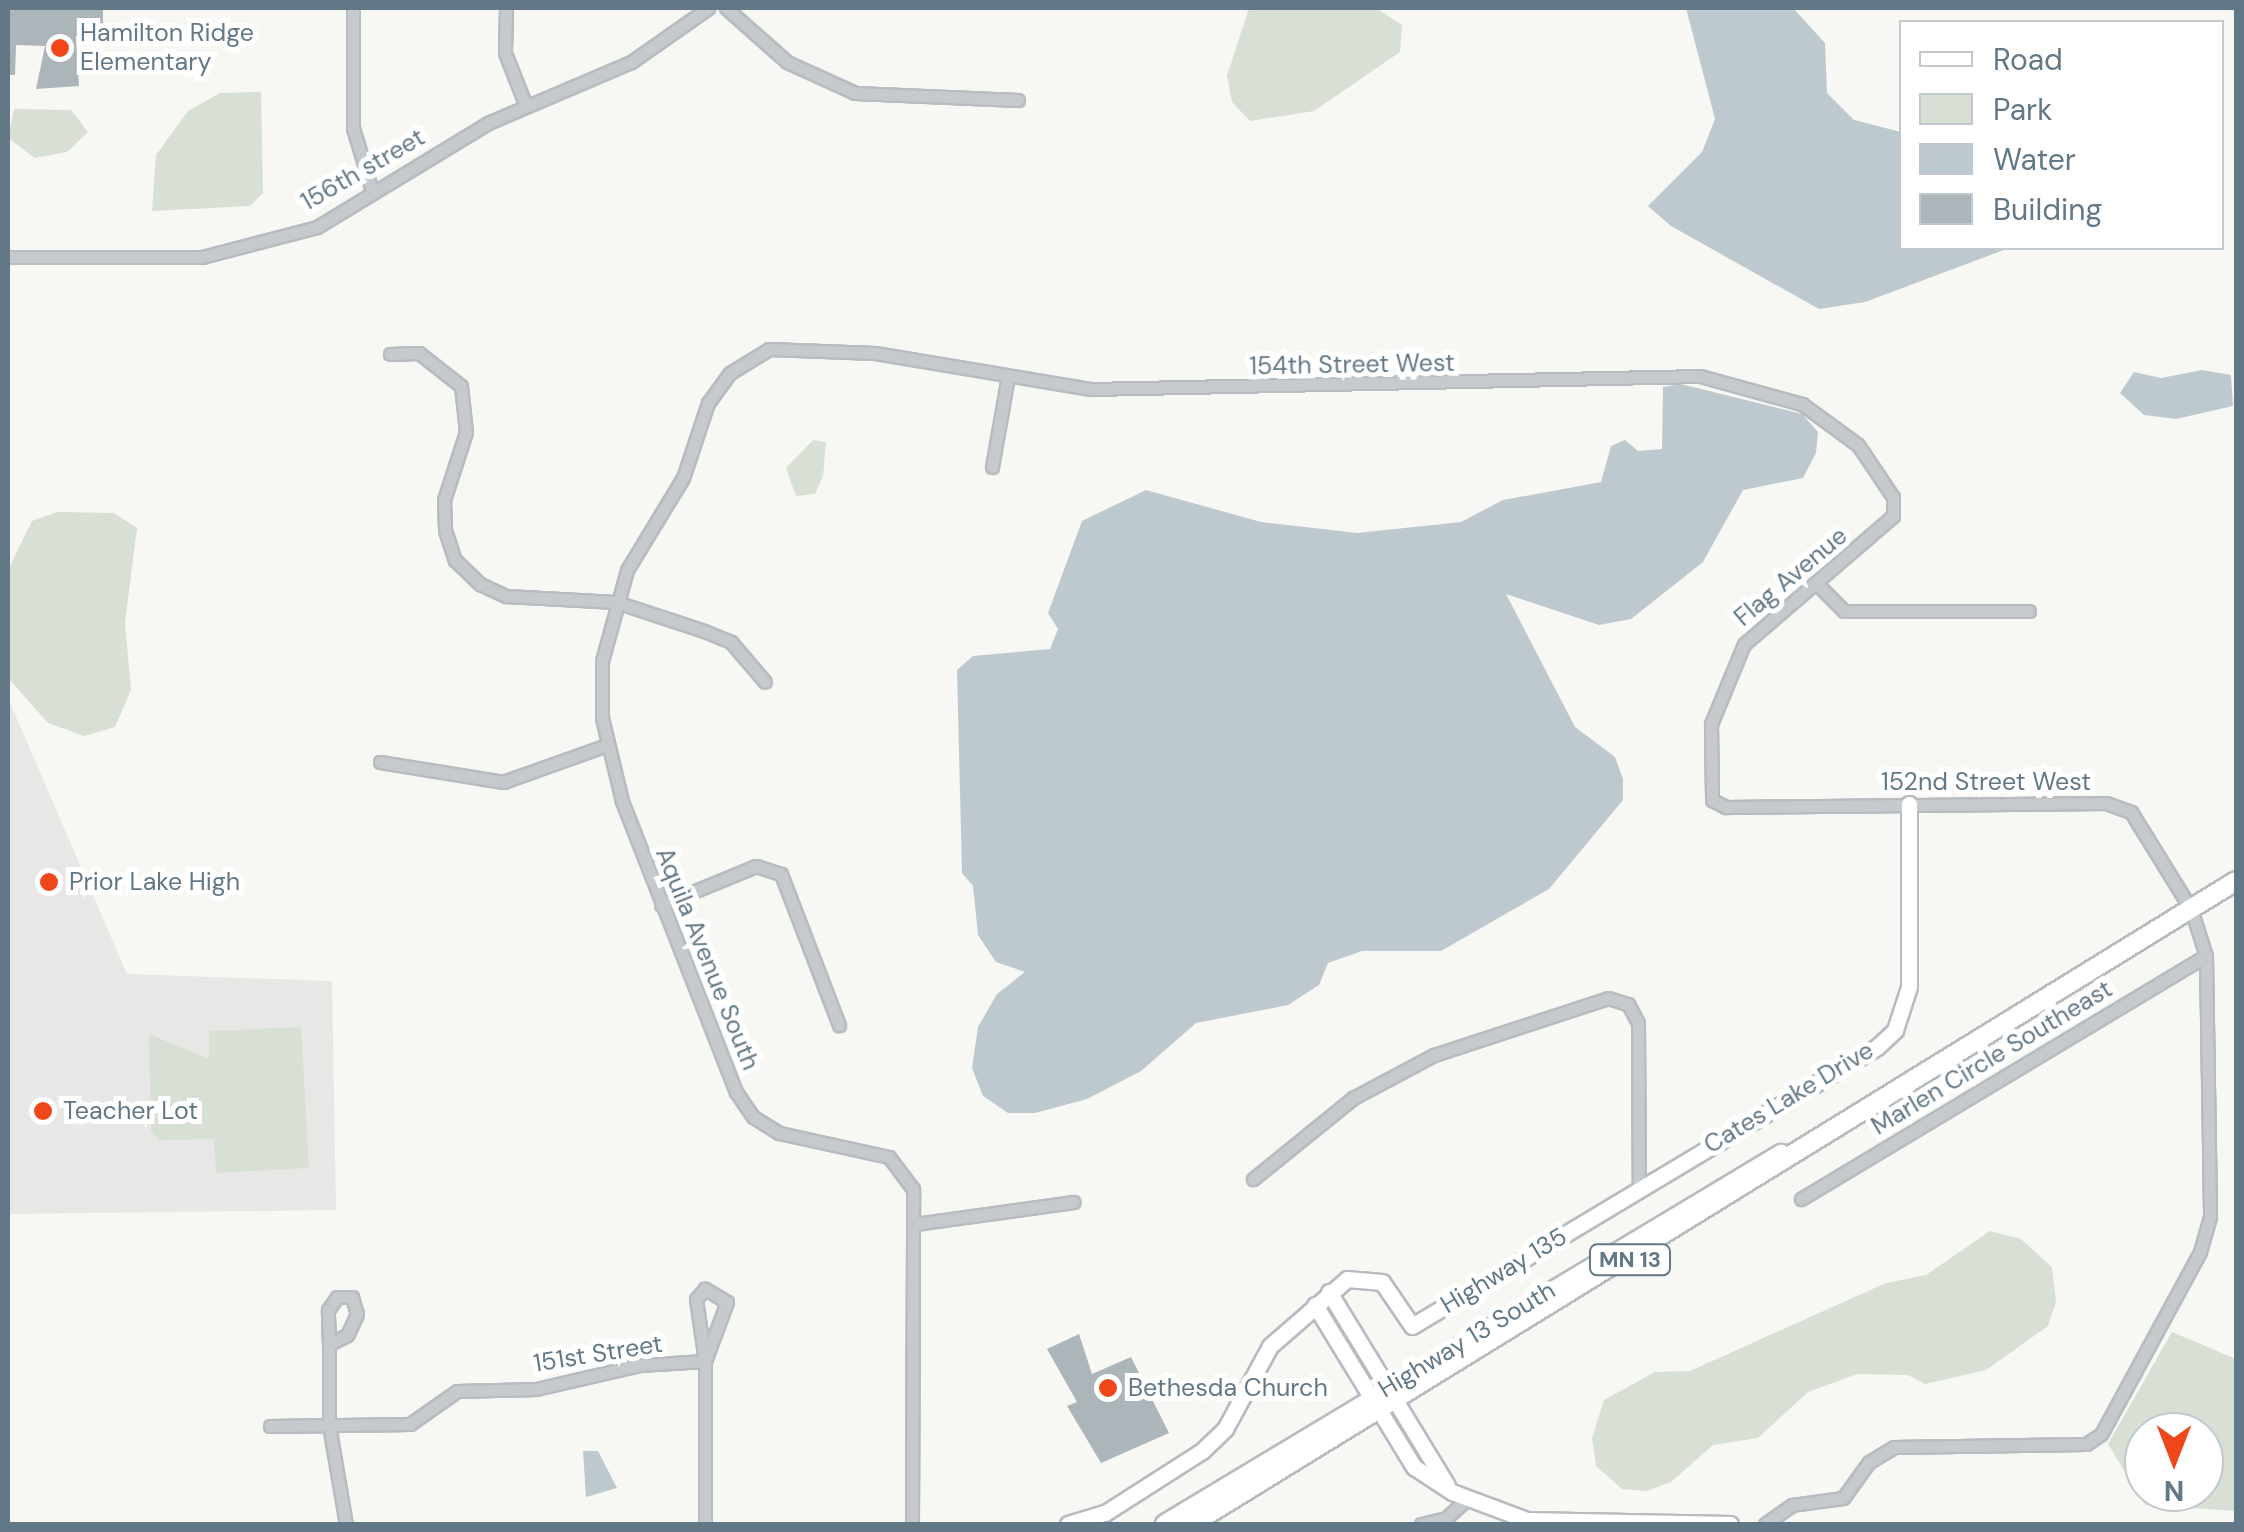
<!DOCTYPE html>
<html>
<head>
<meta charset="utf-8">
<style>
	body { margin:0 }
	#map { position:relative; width:2244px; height:1532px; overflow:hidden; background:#f7f7f3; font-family:"DM Sans",sans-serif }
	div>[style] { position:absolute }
	.built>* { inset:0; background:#e7e8e6 }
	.green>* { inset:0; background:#d8dfd4 }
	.water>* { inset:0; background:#bdc9ce }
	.building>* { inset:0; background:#acb5ba }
	.roads { filter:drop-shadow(2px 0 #b6bcc0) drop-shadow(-2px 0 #b6bcc0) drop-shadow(0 2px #b6bcc0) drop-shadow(0 -2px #b6bcc0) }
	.street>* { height:11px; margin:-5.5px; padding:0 5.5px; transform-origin:5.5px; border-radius:5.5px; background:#c6cacd }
	.secondary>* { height:15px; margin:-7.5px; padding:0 7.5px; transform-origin:7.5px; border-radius:7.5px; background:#fff }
	.primary>* { height:18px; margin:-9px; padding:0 9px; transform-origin:9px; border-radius:9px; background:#fff }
	.dots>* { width:28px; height:28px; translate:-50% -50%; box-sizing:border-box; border:5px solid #fff; border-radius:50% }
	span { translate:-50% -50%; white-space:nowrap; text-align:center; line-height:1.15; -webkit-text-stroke:10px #fff; paint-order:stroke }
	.shield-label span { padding:2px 8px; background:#fff; border:2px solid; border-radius:8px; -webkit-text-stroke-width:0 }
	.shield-label { font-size:22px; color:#637886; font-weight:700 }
	.poi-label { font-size:25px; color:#637886 }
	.left { translate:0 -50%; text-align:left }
	.street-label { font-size:25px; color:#637886 }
	.frame { position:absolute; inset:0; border:10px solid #637886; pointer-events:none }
	.legend { position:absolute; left:1899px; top:20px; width:325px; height:230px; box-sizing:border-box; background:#fff; border:2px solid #c1c9cf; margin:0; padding:12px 18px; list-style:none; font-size:30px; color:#637886 }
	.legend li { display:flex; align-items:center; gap:20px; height:50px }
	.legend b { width:50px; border:2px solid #c1c9cf }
	.north { position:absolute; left:2124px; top:1412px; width:100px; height:100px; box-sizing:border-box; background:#fff; border:2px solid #c1c9cf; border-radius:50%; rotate:180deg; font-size:28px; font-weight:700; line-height:40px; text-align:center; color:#637886 }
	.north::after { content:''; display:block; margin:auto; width:35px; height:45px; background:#ef461a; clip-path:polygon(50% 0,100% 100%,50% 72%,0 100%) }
</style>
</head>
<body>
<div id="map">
	<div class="built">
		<div style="clip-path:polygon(8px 698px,127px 974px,332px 981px,336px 1210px,8px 1214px)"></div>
	</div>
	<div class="green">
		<div style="clip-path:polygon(1249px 8px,1376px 8px,1402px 25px,1400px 52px,1314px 111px,1250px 121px,1232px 102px,1227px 76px)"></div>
		<div style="clip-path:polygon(261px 92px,263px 193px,250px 206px,152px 211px,156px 155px,188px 111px,220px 93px)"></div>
		<div style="clip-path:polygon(14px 109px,71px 110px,88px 132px,67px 152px,35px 158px,8px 138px)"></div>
		<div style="clip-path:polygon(813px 440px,826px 442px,823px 476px,815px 494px,796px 496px,786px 468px)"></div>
		<div style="clip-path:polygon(58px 512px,114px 513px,137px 528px,125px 623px,131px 690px,115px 727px,84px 736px,48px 723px,8px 678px,8px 570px,32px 521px)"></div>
		<div style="clip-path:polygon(301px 1027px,309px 1168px,216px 1173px,214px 1139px,159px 1140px,151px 1131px,149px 1034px,209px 1059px,209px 1031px)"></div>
		<div style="clip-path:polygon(1990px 1231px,2021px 1239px,2052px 1267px,2056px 1302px,2048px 1326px,1986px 1370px,1925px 1384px,1908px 1375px,1857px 1374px,1808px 1392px,1758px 1438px,1713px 1445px,1671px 1482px,1646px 1491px,1622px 1489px,1596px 1466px,1592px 1438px,1604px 1400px,1655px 1372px,1690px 1371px,1886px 1283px,1926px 1275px)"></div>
		<div style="clip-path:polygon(evenodd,2172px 1332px,2236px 1359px,2236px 1511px,2145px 1505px,2108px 1444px,2172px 1332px,2144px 1432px,2204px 1432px,2204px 1492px,2144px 1492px,2144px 1432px)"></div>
	</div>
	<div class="water">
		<div style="clip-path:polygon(1686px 8px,1793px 8px,1825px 43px,1827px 93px,1854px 120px,1901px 132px,1902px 248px,2009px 248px,1865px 302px,1819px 309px,1671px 226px,1648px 206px,1702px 152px,1715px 119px)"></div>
		<div style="clip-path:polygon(2202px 370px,2231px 375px,2233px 406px,2176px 419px,2144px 415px,2120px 393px,2134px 372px,2161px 378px)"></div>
		<div style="clip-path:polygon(1681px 384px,1802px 414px,1818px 432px,1816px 453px,1803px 478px,1743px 490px,1703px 562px,1631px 619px,1599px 625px,1506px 594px,1575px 727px,1615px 757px,1623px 779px,1623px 800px,1549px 889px,1441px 951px,1362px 951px,1328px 963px,1319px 985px,1288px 1005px,1196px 1023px,1141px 1071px,1087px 1099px,1035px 1113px,1008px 1113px,983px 1096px,972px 1068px,978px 1027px,997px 994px,1025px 972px,996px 962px,978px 935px,973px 886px,962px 873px,957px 670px,973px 656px,1050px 649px,1058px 629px,1048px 613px,1082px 521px,1146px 490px,1261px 522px,1357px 533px,1461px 522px,1503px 500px,1601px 482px,1611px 446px,1625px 440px,1638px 451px,1662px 449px,1663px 387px)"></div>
		<div style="clip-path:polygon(583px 1451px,598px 1451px,617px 1488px,586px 1497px)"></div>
	</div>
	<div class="building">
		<div style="clip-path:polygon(8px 8px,103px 8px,103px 36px,76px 36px,79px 86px,36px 89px,45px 46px,16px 45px,15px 75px,8px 75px)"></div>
		<div style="clip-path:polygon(1079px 1334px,1092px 1374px,1131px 1357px,1169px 1433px,1101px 1463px,1067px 1406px,1077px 1402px,1047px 1349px)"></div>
	</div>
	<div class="roads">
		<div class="street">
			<div style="left:353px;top:8px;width:120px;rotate:90deg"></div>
			<div style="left:353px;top:128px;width:66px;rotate:73.2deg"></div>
			<div style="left:506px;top:8px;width:45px;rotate:91.3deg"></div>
			<div style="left:505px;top:53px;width:57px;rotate:68.4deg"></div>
			<div style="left:726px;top:8px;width:81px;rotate:41.5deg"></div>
			<div style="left:787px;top:62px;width:75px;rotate:24.5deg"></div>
			<div style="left:855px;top:93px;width:163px;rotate:2.5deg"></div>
			<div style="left:8px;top:257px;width:194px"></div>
			<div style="left:202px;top:257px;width:119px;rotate:-14.6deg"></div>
			<div style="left:317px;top:227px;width:200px;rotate:-31.3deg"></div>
			<div style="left:488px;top:123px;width:155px;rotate:-23.1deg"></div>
			<div style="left:631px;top:62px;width:94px;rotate:-35deg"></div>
			<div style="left:390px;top:354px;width:29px;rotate:-2deg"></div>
			<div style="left:419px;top:353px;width:53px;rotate:38.2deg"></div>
			<div style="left:461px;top:386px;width:46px;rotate:83.8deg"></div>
			<div style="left:466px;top:432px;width:71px;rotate:107.9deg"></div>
			<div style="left:444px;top:500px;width:30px;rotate:88deg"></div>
			<div style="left:445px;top:530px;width:32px;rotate:72deg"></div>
			<div style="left:455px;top:560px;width:35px;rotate:44deg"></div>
			<div style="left:480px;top:584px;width:29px;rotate:25deg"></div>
			<div style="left:506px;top:596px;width:110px;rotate:3.1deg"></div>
			<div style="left:616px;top:602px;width:93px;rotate:18.2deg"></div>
			<div style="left:704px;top:631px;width:29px;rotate:22deg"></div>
			<div style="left:731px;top:642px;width:52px;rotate:49.6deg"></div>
			<div style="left:992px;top:467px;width:92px;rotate:-80deg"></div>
			<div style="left:1817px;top:584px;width:38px;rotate:45deg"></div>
			<div style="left:1844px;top:611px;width:185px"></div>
			<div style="left:380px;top:762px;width:125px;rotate:9.2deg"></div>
			<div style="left:503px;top:782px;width:110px;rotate:-19.6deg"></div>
			<div style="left:661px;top:905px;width:103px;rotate:-22.3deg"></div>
			<div style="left:756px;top:866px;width:26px;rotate:18deg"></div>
			<div style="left:781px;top:874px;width:162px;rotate:69deg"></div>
			<div style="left:1253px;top:1179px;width:129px;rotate:-39deg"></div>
			<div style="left:1353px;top:1098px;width:92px;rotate:-28deg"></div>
			<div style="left:1434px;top:1055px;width:183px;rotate:-18.1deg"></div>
			<div style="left:1608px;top:998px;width:21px;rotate:17deg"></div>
			<div style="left:1628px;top:1004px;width:21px;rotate:62deg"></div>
			<div style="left:1638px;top:1023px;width:165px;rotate:89.7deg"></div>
			<div style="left:1801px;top:1199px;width:472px;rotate:-31deg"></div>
			<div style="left:915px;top:1224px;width:160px;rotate:-7.9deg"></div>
			<div style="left:329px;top:1344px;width:34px;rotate:-92deg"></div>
			<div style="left:328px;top:1310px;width:16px;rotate:-55deg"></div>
			<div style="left:337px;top:1297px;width:15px"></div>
			<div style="left:352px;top:1297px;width:18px;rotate:74deg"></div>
			<div style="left:357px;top:1314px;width:23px;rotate:115deg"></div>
			<div style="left:347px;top:1335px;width:20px;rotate:153deg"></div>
			<div style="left:329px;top:1344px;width:81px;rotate:90deg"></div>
			<div style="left:329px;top:1425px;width:100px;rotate:80.3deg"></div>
			<div style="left:705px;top:1361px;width:63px;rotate:-69.6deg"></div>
			<div style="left:727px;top:1302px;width:26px;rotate:-149deg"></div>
			<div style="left:705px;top:1289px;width:13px;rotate:132deg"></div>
			<div style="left:696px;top:1299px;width:63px;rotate:81.7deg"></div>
			<div style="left:705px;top:1361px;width:163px;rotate:90deg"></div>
			<div style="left:270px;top:1426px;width:140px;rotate:-0.8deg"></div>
			<div style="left:410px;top:1424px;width:57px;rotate:-35.1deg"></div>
			<div style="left:457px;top:1391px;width:79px;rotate:-1.5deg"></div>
			<div style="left:536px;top:1389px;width:107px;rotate:-13deg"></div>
			<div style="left:640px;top:1365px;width:65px;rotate:-3.5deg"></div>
			<div style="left:912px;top:1524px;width:335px;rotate:-89.8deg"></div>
			<div style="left:913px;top:1189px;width:40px;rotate:-127deg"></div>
			<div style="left:889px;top:1157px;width:113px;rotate:-167.7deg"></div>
			<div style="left:779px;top:1133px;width:31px;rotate:-148deg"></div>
			<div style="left:753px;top:1117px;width:30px;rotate:-124deg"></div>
			<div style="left:736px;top:1092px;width:313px;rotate:-111.4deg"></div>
			<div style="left:622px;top:801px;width:85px;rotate:-103.5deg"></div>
			<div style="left:602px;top:718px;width:57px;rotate:-90deg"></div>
			<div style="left:602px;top:661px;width:94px;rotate:-74.6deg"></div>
			<div style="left:627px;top:570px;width:108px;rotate:-58.7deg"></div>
			<div style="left:683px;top:478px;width:79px;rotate:-71.6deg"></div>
			<div style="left:708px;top:403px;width:37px;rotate:-54deg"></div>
			<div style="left:730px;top:373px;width:46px;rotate:-31.6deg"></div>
			<div style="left:769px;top:349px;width:106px;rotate:2.2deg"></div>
			<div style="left:875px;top:353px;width:219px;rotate:9.5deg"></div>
			<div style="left:1091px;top:389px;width:609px;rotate:-1.22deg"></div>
			<div style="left:1700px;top:376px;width:106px;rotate:15.4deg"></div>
			<div style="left:1802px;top:404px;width:69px;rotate:36.2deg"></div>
			<div style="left:1858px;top:445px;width:63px;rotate:56.1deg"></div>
			<div style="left:1893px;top:497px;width:19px;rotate:90deg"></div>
			<div style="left:1893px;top:516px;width:196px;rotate:139.3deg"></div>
			<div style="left:1744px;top:644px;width:87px;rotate:112.4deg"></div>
			<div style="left:1711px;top:724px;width:76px;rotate:89.2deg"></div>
			<div style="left:1712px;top:800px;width:16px;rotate:27deg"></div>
			<div style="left:1726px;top:807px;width:380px;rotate:-0.6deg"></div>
			<div style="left:2106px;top:803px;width:27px;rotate:20deg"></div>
			<div style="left:2131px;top:812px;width:114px;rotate:58.3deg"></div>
			<div style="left:2191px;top:909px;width:49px;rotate:72.3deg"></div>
			<div style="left:2206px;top:956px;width:261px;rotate:89.1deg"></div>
			<div style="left:2210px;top:1217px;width:36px;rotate:106deg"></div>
			<div style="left:2200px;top:1252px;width:207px;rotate:118.5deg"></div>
			<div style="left:2101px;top:1434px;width:18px;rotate:146deg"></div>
			<div style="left:2086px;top:1444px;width:192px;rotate:179.1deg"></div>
			<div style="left:1894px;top:1447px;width:29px;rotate:149deg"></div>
			<div style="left:1869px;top:1462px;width:44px;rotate:125.8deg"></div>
			<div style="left:1843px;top:1498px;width:51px;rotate:172.2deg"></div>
			<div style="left:1792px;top:1505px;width:33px;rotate:145deg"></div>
			<div style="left:1421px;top:1524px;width:26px;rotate:-13deg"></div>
			<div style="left:1446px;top:1518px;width:27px;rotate:-42deg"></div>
		</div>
		<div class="secondary">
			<div style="left:1329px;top:1292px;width:226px;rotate:58.6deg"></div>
			<div style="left:1315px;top:1305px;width:190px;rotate:58.6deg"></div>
			<div style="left:1414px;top:1467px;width:45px;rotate:33.3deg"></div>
			<div style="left:1452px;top:1492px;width:80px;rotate:20.5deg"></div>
			<div style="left:1527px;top:1520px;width:203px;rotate:1.1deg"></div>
			<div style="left:1068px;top:1524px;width:39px;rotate:-17deg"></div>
			<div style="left:1105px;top:1513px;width:115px;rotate:-32.6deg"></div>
			<div style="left:1202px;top:1451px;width:32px;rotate:-44deg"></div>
			<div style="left:1225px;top:1429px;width:94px;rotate:-61.5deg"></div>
			<div style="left:1270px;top:1346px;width:102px;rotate:-41deg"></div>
			<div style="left:1347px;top:1279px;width:35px;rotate:5deg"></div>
			<div style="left:1382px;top:1282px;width:53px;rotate:55.7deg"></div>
			<div style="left:1412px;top:1326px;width:542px;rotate:-30.96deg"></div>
			<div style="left:1877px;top:1047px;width:25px;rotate:-43deg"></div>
			<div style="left:1895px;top:1030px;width:45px;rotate:-72deg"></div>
			<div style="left:1909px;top:987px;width:183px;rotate:-90deg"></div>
		</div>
		<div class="primary">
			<div style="left:1165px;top:1524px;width:719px;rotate:-30.99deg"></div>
			<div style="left:1192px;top:1524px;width:1226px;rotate:-31.63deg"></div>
		</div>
	</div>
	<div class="dots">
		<div style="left:60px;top:48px;background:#ef461a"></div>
		<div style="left:49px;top:882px;background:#ef461a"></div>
		<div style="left:43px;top:1111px;background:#ef461a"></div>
		<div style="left:1108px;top:1388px;background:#ef461a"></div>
	</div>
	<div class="shield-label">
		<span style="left:1630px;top:1260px">MN 13</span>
	</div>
	<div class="poi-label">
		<span class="left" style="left:80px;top:48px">Hamilton Ridge<br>Elementary</span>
		<span class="left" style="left:69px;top:882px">Prior Lake High</span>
		<span class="left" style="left:63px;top:1111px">Teacher Lot</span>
		<span class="left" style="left:1128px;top:1388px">Bethesda Church</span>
	</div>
	<div class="street-label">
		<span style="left:363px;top:170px;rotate:-30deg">156th street</span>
		<span style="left:1352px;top:365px;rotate:-1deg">154th Street West</span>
		<span style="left:1791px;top:577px;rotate:-40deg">Flag Avenue</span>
		<span style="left:1986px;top:782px">152nd Street West</span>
		<span style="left:707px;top:959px;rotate:68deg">Aquila Avenue South</span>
		<span style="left:1992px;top:1058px;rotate:-31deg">Marlen Circle Southeast</span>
		<span style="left:1789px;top:1098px;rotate:-31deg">Cates Lake Drive</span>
		<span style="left:1504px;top:1271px;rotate:-31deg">Highway 135</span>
		<span style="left:1467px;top:1340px;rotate:-31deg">Highway 13 South</span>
		<span style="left:598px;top:1354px;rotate:-9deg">151st Street</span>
	</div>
	<div class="frame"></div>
	<ul class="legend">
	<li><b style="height:12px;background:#fff"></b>Road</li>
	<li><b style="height:28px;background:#d8dfd4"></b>Park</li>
	<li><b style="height:28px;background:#bdc9ce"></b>Water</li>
	<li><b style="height:28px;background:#acb5ba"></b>Building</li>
	</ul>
	<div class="north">N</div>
</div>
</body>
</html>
